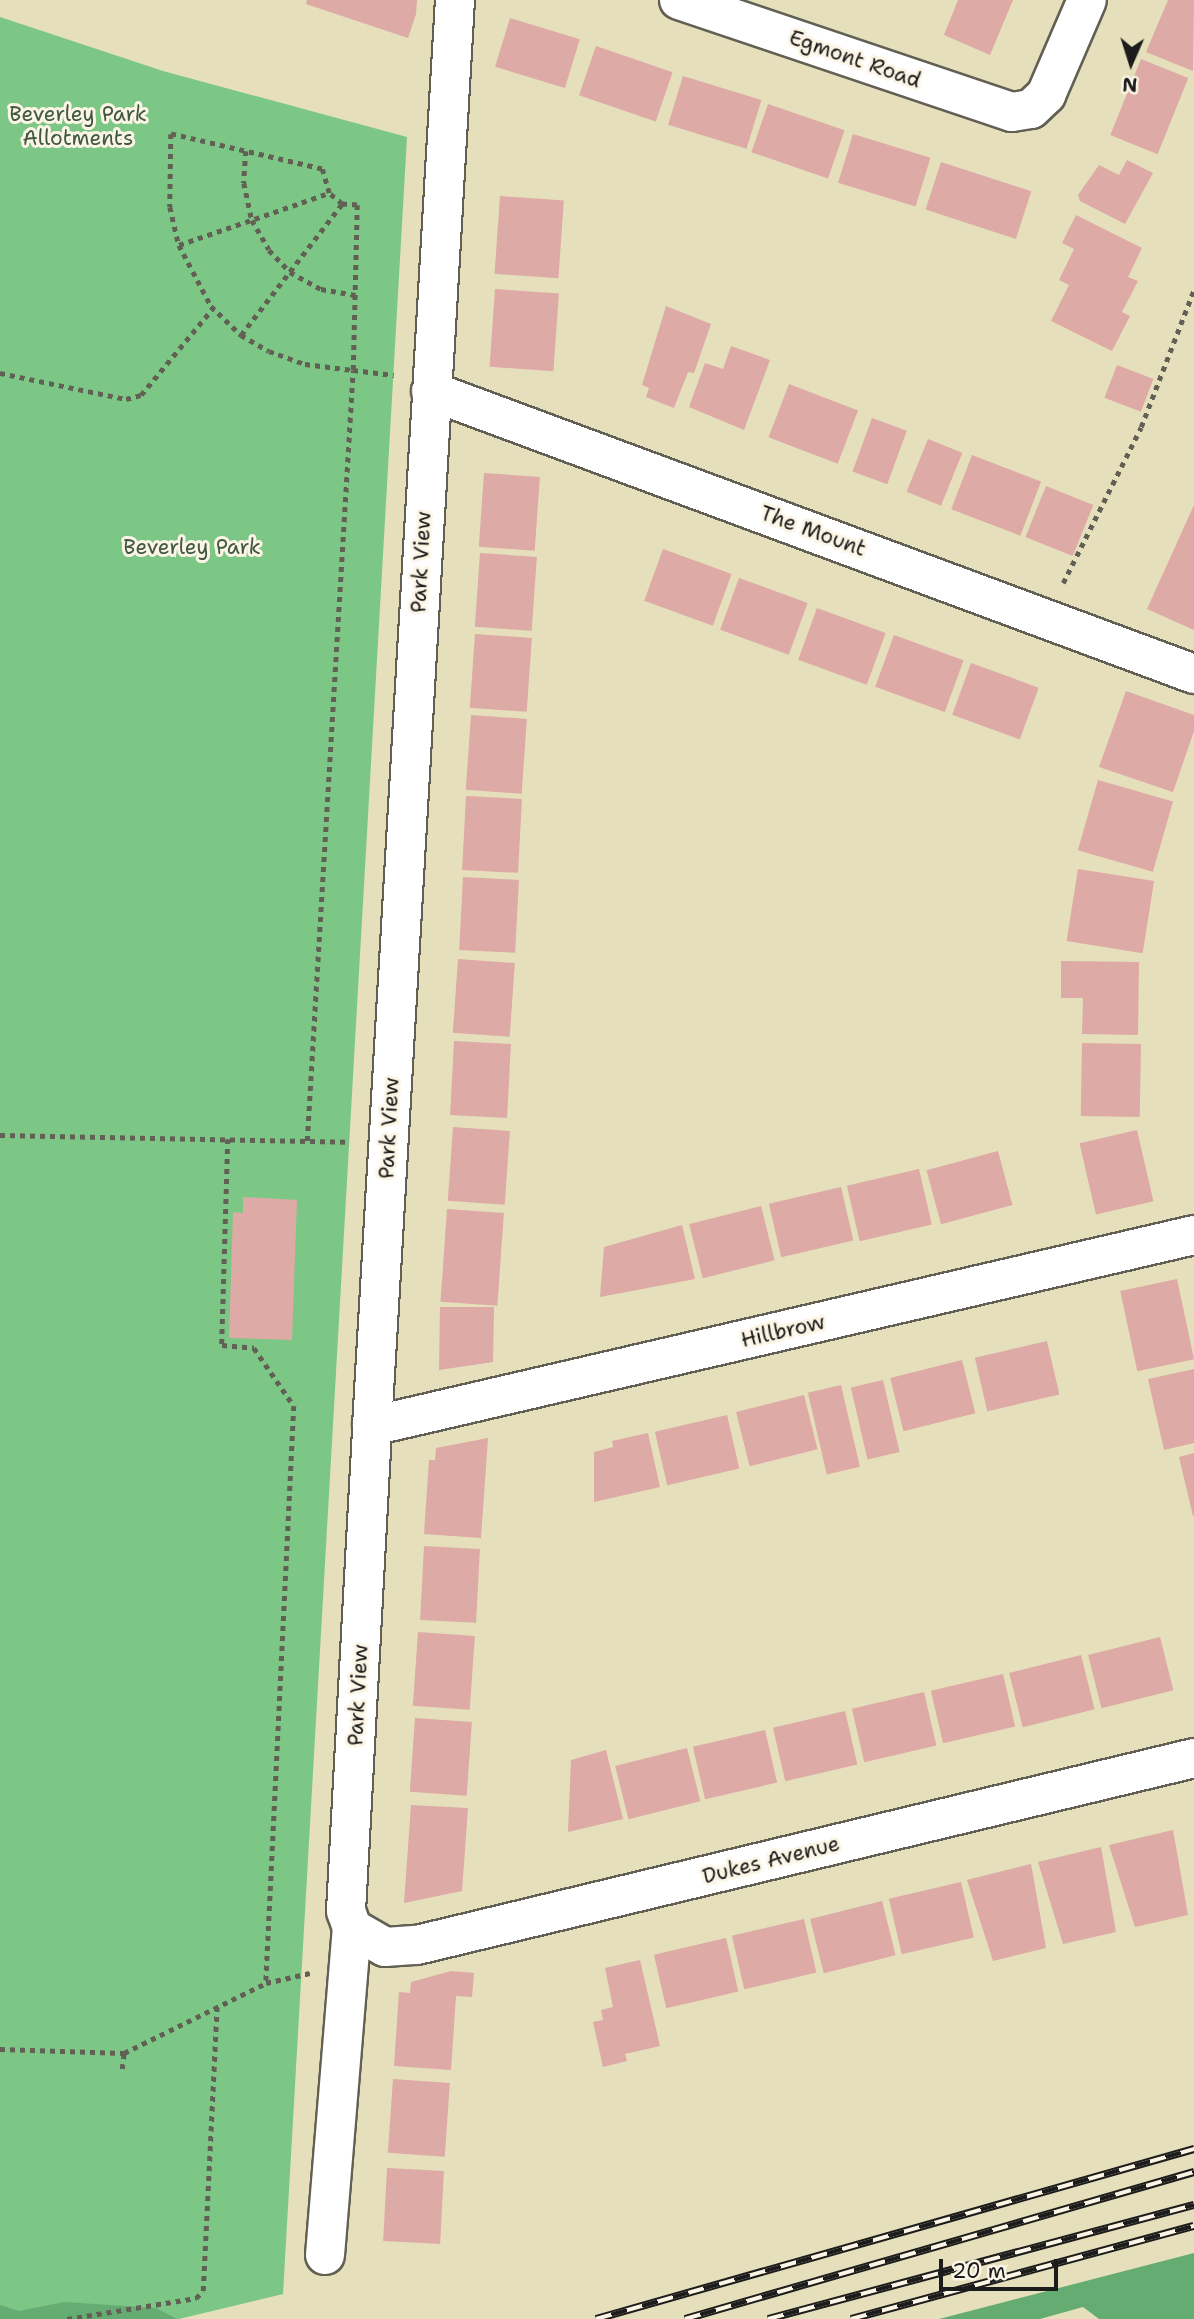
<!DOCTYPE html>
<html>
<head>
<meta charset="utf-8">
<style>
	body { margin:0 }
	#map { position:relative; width:1194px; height:2319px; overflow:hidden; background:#e5dfbb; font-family:"Shantell Sans",sans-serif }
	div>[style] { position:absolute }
	.green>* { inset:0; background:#7cc785 }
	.forest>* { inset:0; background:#65ac72 }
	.building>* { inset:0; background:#ddaaa6; transform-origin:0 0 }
	.path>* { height:4.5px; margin-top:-2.25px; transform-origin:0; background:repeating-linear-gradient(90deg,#626054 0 5px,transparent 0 10px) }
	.roads { filter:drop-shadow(2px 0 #626054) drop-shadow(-2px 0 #626054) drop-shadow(0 2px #626054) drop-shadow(0 -2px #626054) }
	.minor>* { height:38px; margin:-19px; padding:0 19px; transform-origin:19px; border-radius:19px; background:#fff }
	.rail>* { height:8px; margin-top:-4px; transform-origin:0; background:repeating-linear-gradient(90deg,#fcf5e5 0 16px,#1c1c1c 0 32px); box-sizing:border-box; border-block:2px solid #1c1c1c }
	span { translate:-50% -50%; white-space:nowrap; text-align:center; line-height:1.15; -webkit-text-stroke:6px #fcf5e5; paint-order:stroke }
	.street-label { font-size:21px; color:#1c1c1c }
	.park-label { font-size:21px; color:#3e5841 }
	.north { position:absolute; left:1096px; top:28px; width:70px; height:70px; -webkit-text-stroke:5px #fcf5e5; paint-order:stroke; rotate:183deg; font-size:19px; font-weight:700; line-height:28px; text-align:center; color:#1c1c1c }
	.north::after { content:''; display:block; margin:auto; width:24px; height:32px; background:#1c1c1c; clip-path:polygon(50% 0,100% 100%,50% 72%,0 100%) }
	.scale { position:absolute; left:939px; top:2259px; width:119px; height:32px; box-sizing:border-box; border:4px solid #1c1c1c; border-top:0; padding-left:9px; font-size:21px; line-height:24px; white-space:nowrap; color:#1c1c1c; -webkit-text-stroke:5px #fcf5e5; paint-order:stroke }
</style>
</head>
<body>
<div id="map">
	<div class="green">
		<div style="clip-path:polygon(0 17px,163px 71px,407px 137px,283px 2294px,179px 2319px,0 2319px)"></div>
	</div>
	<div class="forest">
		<div style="clip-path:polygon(1194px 2253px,1194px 2319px,1099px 2319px,1083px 2307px,1040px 2319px,939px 2319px)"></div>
		<div style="clip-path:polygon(64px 2302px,156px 2308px,177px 2319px,0 2319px,0 2305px,19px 2311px)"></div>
	</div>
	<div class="building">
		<div style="clip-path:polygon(307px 0,417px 0,416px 14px,408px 38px,306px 4px)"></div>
		<div style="clip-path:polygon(958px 0,1013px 0,990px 55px,944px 35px)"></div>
		<div style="clip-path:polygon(1168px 0,1194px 0,1193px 71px,1146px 52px)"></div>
		<div style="left:510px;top:18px;width:73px;height:51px;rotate:17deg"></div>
		<div style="left:596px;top:46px;width:81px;height:52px;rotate:19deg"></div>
		<div style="left:1141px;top:59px;width:51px;height:82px;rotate:22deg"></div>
		<div style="left:683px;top:76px;width:82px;height:51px;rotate:17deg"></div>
		<div style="left:768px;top:104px;width:81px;height:51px;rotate:19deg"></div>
		<div style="left:853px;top:134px;width:81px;height:51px;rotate:17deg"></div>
		<div style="clip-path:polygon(1127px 160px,1153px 173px,1125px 224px,1080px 201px,1078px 195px,1099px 165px,1119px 175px)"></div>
		<div style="left:941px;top:162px;width:95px;height:50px;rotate:18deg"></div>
		<div style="left:500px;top:196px;width:64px;height:78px;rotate:4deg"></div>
		<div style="clip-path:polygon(1076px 215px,1142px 248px,1128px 277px,1138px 281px,1122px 312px,1130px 316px,1112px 351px,1051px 321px,1069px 285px,1059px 280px,1074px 249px,1062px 243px)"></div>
		<div style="left:495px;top:289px;width:64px;height:78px;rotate:4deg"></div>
		<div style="clip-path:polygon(666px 306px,711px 324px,694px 373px,688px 372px,674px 408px,646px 397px,649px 388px,642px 385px)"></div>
		<div style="clip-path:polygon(731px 346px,770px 360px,744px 430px,689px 407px,705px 363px,723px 369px)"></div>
		<div style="left:1117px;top:365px;width:39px;height:35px;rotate:21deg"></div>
		<div style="left:789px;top:384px;width:74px;height:57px;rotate:21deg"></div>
		<div style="left:872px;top:418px;width:37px;height:57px;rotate:20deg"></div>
		<div style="left:928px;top:439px;width:37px;height:57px;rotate:22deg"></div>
		<div style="left:972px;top:455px;width:74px;height:58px;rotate:21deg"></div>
		<div style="left:484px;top:473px;width:56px;height:74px;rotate:4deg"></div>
		<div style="left:1046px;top:486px;width:51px;height:55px;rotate:22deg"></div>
		<div style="clip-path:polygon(1194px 505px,1194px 630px,1147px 609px)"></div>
		<div style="left:663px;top:549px;width:73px;height:55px;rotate:20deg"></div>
		<div style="left:480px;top:553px;width:57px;height:74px;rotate:4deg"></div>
		<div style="left:739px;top:578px;width:73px;height:55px;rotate:20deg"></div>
		<div style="left:817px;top:608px;width:73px;height:55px;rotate:20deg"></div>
		<div style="left:475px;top:634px;width:57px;height:74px;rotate:4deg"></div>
		<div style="left:894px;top:635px;width:74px;height:55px;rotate:20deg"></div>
		<div style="left:971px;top:663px;width:72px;height:55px;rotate:20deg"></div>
		<div style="clip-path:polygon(1126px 691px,1194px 715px,1194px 731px,1173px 792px,1099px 767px)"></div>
		<div style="left:471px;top:715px;width:56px;height:75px;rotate:4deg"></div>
		<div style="left:1098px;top:780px;width:78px;height:73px;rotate:16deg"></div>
		<div style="left:466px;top:796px;width:56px;height:74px;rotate:3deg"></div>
		<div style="left:1078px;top:869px;width:77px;height:73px;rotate:9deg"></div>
		<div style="left:463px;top:877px;width:56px;height:73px;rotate:3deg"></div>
		<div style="left:458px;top:959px;width:57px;height:74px;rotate:4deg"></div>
		<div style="clip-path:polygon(1061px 961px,1139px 962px,1138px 1035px,1082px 1034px,1083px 998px,1061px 998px)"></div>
		<div style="left:454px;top:1041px;width:57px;height:74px;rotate:3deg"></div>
		<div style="left:1082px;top:1043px;width:59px;height:73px;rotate:1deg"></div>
		<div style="left:453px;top:1127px;width:57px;height:74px;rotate:4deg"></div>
		<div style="left:1137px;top:1130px;width:73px;height:59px;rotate:77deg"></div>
		<div style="left:998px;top:1151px;width:56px;height:74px;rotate:75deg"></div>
		<div style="left:919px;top:1169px;width:57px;height:74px;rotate:77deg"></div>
		<div style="left:841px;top:1187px;width:55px;height:74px;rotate:77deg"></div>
		<div style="clip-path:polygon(243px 1197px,297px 1200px,292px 1340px,229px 1338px,233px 1212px,243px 1213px)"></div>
		<div style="left:761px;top:1206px;width:56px;height:74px;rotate:76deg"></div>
		<div style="left:447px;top:1209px;width:57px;height:93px;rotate:4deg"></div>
		<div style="clip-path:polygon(682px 1225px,695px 1279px,600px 1297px,604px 1247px)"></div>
		<div style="left:1177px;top:1279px;width:82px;height:58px;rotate:78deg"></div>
		<div style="clip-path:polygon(440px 1307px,494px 1307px,493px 1362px,439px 1370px)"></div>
		<div style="left:1047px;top:1341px;width:55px;height:74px;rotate:77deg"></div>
		<div style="left:962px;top:1360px;width:55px;height:74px;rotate:76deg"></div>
		<div style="clip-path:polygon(1194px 1369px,1194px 1443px,1164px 1450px,1148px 1379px)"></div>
		<div style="left:883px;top:1380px;width:74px;height:33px;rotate:77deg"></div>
		<div style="left:841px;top:1385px;width:84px;height:34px;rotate:77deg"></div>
		<div style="left:804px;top:1395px;width:56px;height:70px;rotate:76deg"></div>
		<div style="left:727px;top:1415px;width:55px;height:74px;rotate:77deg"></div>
		<div style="clip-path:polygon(648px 1433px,660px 1487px,594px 1502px,594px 1452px,613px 1447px,612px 1441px)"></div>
		<div style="clip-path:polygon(488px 1438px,481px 1538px,424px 1534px,429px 1460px,435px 1460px,436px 1448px)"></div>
		<div style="clip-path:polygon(1194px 1453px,1194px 1516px,1193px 1516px,1179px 1457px)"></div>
		<div style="left:424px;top:1546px;width:56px;height:74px;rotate:3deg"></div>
		<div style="left:418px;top:1632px;width:57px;height:74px;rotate:4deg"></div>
		<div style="left:1160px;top:1637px;width:55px;height:74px;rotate:76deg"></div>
		<div style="left:1081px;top:1655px;width:56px;height:74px;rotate:76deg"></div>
		<div style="left:1003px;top:1674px;width:54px;height:74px;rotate:77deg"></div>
		<div style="left:924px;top:1692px;width:55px;height:74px;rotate:77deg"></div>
		<div style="left:845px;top:1711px;width:55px;height:74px;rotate:77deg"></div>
		<div style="left:415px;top:1718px;width:57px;height:74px;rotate:4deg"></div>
		<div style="left:765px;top:1730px;width:54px;height:74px;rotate:77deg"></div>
		<div style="left:687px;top:1748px;width:55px;height:74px;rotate:76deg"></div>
		<div style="clip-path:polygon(606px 1750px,623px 1819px,568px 1832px,571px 1760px)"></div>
		<div style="clip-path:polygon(411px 1805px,468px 1808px,462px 1891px,404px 1903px)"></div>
		<div style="clip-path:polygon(1173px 1830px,1188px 1915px,1135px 1927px,1109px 1845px)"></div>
		<div style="clip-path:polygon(1101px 1847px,1116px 1932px,1063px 1944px,1038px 1862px)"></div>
		<div style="clip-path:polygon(1031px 1864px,1046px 1948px,993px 1961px,967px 1880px)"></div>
		<div style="left:961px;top:1882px;width:57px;height:74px;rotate:77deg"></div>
		<div style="left:882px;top:1901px;width:56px;height:74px;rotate:76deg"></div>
		<div style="left:804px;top:1919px;width:55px;height:74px;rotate:77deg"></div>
		<div style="left:726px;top:1938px;width:55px;height:74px;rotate:77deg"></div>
		<div style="clip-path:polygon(640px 1960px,660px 2046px,625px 2054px,627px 2061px,603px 2067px,593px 2022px,603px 2020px,601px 2010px,613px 2007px,605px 1968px)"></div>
		<div style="clip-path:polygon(451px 1971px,474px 1973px,472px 1997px,456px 1996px,451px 2070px,394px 2066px,399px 1992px,410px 1993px,411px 1982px)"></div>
		<div style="left:393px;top:2079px;width:57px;height:74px;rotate:4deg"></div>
		<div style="left:387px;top:2168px;width:57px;height:73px;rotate:3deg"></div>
	</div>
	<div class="path">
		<div style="left:246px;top:151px;width:32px;rotate:94deg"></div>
		<div style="left:244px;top:183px;width:38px;rotate:78deg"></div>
		<div style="left:252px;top:220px;width:34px;rotate:60deg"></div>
		<div style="left:269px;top:250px;width:30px;rotate:46deg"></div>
		<div style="left:290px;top:272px;width:35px;rotate:29deg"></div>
		<div style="left:321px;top:289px;width:35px;rotate:10deg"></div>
		<div style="left:179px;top:245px;width:159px;rotate:-19.1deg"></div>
		<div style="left:241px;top:335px;width:165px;rotate:-52.4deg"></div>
		<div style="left:0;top:373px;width:129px;rotate:11.7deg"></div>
		<div style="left:126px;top:399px;width:16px;rotate:-15deg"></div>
		<div style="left:141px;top:395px;width:113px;rotate:-50.4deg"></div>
		<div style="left:1063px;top:583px;width:174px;rotate:-63.4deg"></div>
		<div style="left:1141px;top:427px;width:147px;rotate:-68.9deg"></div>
		<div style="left:0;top:1135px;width:349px;rotate:1.1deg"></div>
		<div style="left:228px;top:1139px;width:206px;rotate:91.7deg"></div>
		<div style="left:222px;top:1345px;width:32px;rotate:5deg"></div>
		<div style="left:254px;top:1348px;width:70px;rotate:55.4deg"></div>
		<div style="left:294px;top:1406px;width:578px;rotate:92.78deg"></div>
		<div style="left:307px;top:1141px;width:772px;rotate:-86.59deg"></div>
		<div style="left:353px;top:370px;width:165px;rotate:-88.6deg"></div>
		<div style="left:357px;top:205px;width:15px;rotate:-176deg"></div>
		<div style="left:342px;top:204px;width:17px;rotate:-140deg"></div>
		<div style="left:329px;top:193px;width:25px;rotate:-106deg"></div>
		<div style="left:322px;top:169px;width:155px;rotate:-166.9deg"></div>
		<div style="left:171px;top:134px;width:73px;rotate:90.8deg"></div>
		<div style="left:170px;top:207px;width:39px;rotate:77deg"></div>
		<div style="left:179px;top:245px;width:69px;rotate:62.3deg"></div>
		<div style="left:211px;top:306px;width:42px;rotate:44deg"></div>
		<div style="left:241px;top:335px;width:32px;rotate:30deg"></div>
		<div style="left:269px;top:351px;width:38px;rotate:20deg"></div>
		<div style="left:305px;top:364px;width:48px;rotate:7.1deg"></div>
		<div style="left:353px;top:370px;width:41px;rotate:7deg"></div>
		<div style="left:0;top:2049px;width:124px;rotate:1.8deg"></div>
		<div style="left:122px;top:2069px;width:16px;rotate:-83deg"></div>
		<div style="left:124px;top:2053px;width:158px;rotate:-26.2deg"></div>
		<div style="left:266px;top:1983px;width:45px;rotate:-12.8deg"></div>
		<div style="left:67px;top:2319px;width:131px;rotate:-9.2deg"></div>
		<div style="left:196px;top:2298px;width:10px;rotate:-45deg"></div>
		<div style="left:203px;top:2291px;width:284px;rotate:-87.2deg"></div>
	</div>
	<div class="roads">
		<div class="minor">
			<div style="left:679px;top:0;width:351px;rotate:18.6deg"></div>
			<div style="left:1012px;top:112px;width:19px;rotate:-9deg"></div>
			<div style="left:1031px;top:109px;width:21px;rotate:-43deg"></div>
			<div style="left:1046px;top:95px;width:103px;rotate:-66.7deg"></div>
			<div style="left:431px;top:391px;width:814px;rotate:20.35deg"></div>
			<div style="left:372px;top:1426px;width:844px;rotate:-13.08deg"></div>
			<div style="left:352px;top:1928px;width:38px;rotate:30deg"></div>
			<div style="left:385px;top:1947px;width:32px;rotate:-4deg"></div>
			<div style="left:417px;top:1945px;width:799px;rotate:-13.53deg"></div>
			<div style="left:325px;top:2255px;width:328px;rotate:-85.3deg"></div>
			<div style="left:352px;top:1928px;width:18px;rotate:-109deg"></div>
			<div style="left:346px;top:1911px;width:486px;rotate:-86.9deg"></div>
			<div style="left:372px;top:1426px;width:1428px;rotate:-86.67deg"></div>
		</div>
	</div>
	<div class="rail">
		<div style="left:596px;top:2319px;width:622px;rotate:-15.87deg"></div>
		<div style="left:685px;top:2319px;width:530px;rotate:-16.11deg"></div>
		<div style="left:768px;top:2319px;width:441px;rotate:-15deg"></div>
		<div style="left:851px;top:2319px;width:355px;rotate:-15.2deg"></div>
	</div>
	<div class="street-label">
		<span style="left:855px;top:59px;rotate:19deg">Egmont Road</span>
		<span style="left:813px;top:531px;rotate:20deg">The Mount</span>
		<span style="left:421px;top:562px;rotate:-87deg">Park View</span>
		<span style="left:389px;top:1128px;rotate:-87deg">Park View</span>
		<span style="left:783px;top:1331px;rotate:-13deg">Hillbrow</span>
		<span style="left:358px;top:1695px;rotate:-87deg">Park View</span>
		<span style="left:771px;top:1860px;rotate:-14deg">Dukes Avenue</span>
	</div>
	<div class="park-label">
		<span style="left:78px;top:126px">Beverley Park<br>Allotments</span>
		<span style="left:192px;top:547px">Beverley Park</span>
	</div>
	<div class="north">N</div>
	<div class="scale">20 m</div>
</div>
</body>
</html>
